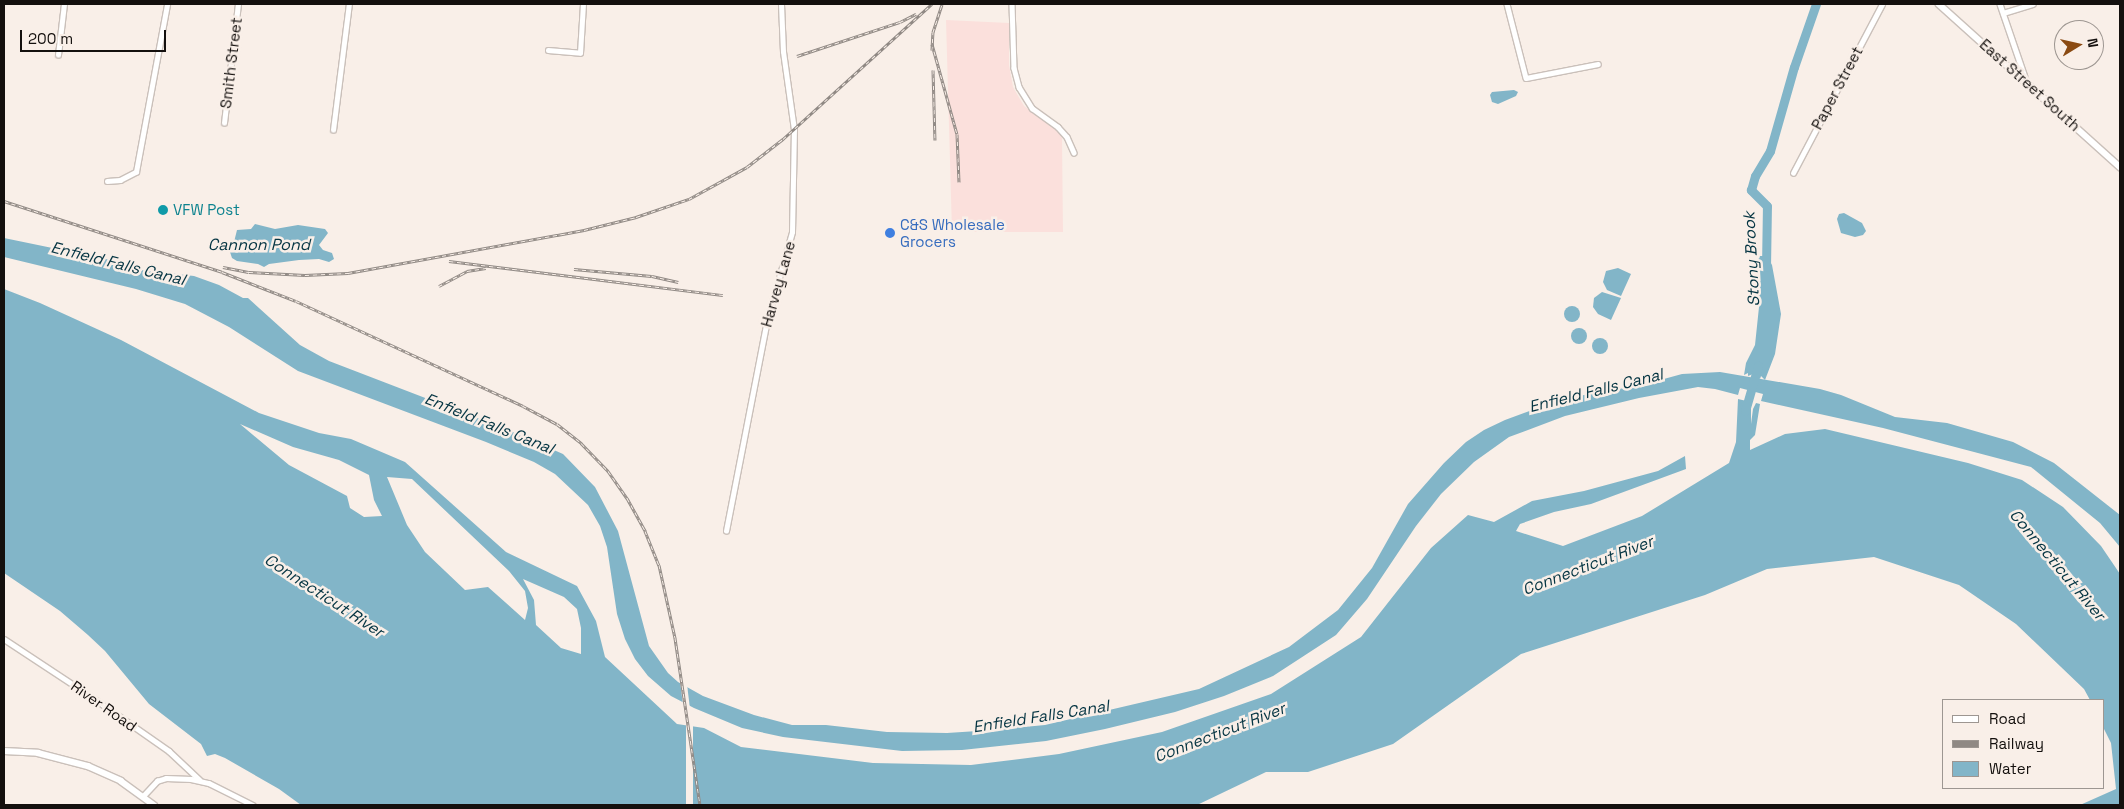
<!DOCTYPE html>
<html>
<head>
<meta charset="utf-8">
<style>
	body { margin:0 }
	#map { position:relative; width:2124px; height:809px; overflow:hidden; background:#f9efe8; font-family:"Space Grotesk",sans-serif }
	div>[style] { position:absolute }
	.industrial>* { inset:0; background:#fbe0dc }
	.water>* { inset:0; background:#82b5c8 }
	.round { border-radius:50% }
	.pier>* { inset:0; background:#f9efe8; transform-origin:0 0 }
	.river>* { height:9px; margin:-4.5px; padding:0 4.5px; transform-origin:4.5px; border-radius:4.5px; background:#82b5c8 }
	.roads { filter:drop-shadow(1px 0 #cac0ba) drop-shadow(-1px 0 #cac0ba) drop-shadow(0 1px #cac0ba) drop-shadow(0 -1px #cac0ba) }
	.minor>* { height:4.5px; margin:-2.25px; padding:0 2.25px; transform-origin:2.25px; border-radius:2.25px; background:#fff }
	.secondary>* { height:5.5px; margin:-2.75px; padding:0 2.75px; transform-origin:2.75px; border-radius:2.75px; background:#fff }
	.rail>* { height:3px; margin-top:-1.5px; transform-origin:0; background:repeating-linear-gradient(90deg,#f9efe8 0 4px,#908984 0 8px); box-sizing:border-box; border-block:1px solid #908984 }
	.dots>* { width:14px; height:14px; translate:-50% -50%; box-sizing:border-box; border:2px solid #f9efe8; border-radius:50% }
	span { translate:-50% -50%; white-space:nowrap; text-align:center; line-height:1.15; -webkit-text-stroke:5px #f9efe8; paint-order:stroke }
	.street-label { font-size:15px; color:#14100e }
	.culture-label { font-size:15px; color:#0d838f }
	.left { translate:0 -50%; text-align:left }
	.shop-label { font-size:15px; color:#366cbe }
	.water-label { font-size:16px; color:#043442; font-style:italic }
	.frame { position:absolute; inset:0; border:5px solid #14100e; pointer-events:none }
	.legend { position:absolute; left:1942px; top:699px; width:162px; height:90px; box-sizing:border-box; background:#f9efe8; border:1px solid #9d9691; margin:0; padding:6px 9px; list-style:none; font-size:15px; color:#14100e }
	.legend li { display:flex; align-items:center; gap:10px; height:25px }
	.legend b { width:25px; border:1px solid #9d9691 }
	.north { position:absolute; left:2054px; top:20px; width:50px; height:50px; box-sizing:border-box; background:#f9efe8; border:1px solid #9d9691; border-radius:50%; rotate:81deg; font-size:14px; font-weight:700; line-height:20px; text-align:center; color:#14100e }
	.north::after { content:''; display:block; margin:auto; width:18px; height:22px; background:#8a4a12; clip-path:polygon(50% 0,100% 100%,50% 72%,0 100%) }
	.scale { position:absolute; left:20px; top:30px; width:146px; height:22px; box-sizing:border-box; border:2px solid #14100e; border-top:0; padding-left:6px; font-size:15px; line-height:18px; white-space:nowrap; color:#14100e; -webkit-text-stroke:4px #f9efe8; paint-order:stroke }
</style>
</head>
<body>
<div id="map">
	<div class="industrial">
		<div style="clip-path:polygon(946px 20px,1009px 23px,1009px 65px,1013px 87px,1024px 106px,1057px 130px,1062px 138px,1063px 232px,952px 232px)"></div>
	</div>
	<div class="water">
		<div style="clip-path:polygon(1514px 90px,1518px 92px,1516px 96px,1498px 104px,1492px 102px,1490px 95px,1492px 92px)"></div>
		<div style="clip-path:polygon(1844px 213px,1862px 223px,1866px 231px,1863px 235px,1855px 237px,1841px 233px,1837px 219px,1839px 214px)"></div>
		<div style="clip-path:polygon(255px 224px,275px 229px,298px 225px,325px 229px,328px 233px,319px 245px,323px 250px,332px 253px,334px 259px,329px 262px,319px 259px,299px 260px,269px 264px,264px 267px,258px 264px,237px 261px,232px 258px,228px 246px,234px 242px,237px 230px,251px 229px)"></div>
		<div style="clip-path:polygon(4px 238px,125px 263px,142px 270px,194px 276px,219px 285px,243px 298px,248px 298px,300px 345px,329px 361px,506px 429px,563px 454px,595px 487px,618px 531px,649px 646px,668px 673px,678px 682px,703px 696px,754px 715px,792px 725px,826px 725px,887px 732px,947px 733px,993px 730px,1045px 725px,1199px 689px,1289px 647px,1338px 610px,1372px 568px,1408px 504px,1444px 463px,1466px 442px,1484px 430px,1505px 420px,1546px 405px,1584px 395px,1642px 385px,1682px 374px,1720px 372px,1820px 389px,1841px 395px,1895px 417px,1947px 423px,2013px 442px,2054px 463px,2120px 515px,2120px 547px,2100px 523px,2031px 467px,1883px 428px,1761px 401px,1763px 394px,1740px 388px,1738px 395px,1715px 389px,1698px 387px,1639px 398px,1565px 416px,1509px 437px,1474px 462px,1441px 494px,1416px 526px,1367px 599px,1336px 635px,1273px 676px,1224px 696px,1175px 712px,1105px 729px,1046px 741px,962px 750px,902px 751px,783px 737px,742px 728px,694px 708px,671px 696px,648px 676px,635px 659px,625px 639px,617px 614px,607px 547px,600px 526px,588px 505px,555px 474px,534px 462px,486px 442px,298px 371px,229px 327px,185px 304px,136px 289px,4px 257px)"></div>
		<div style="clip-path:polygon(1760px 256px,1767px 256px,1772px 265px,1781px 314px,1775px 354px,1765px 380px,1761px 376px,1760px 379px,1757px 375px,1753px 377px,1753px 374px,1748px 376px,1748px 373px,1744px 375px,1746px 363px,1755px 345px,1759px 307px,1755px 299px,1758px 284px,1757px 262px)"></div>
		<div style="clip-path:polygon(1618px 268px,1631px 274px,1621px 296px,1607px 290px,1603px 282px,1606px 271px)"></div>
		<div style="clip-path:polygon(evenodd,4px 289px,40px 303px,121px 340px,259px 413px,319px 433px,351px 439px,405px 462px,506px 552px,577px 586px,596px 621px,605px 657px,677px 724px,704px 728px,741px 747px,873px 763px,971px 765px,1059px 754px,1162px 732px,1271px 694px,1361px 637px,1431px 548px,1468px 515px,1494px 522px,1532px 501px,1584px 491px,1658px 471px,1685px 456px,1686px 469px,1591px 504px,1554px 512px,1520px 524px,1516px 531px,1563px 546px,1642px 516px,1729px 463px,1736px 442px,1738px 399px,1751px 402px,1751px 424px,1753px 409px,1756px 403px,1760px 404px,1755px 435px,1750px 440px,1750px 450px,1785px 434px,1825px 429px,1968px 463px,2022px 480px,2063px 507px,2101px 546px,2120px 574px,2120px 805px,2080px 805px,2116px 789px,2111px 743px,2103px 727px,2103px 700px,2090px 700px,2084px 689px,2016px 624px,1959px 585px,1874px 557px,1767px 569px,1705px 595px,1521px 654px,1393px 744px,1308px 772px,1266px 772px,1197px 805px,301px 805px,279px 789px,225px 758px,215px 754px,207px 756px,201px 744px,149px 704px,105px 651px,88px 635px,60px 611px,4px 573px,4px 289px,240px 424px,293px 447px,339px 460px,369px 475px,374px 500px,382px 516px,364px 517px,350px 508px,347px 496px,289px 465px,240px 424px,4px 289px,387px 477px,412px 479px,509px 571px,525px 591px,528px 608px,525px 620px,488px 587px,465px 590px,425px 552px,407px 525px,387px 477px,4px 289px,523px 579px,564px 597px,577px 609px,581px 628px,581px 654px,561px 648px,536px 625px,534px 600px,523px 579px)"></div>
		<div style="clip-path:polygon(1602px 292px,1621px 298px,1611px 320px,1598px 314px,1593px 307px,1594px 298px)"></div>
		<div class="round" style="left:1564px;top:306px;width:16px;height:16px"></div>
		<div class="round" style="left:1571px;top:328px;width:16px;height:16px"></div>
		<div class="round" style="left:1592px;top:338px;width:16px;height:16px"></div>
	</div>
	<div class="pier">
		<div style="clip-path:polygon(680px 681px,687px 684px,690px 709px,683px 705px)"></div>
		<div style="left:686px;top:723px;width:7px;height:83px"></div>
	</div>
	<div class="river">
		<div style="left:1766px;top:267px;width:61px;rotate:-89.1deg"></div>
		<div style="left:1767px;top:206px;width:23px;rotate:-135deg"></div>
		<div style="left:1751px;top:190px;width:15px;rotate:-74deg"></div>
		<div style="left:1755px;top:176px;width:29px;rotate:-59deg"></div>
		<div style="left:1770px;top:151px;width:87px;rotate:-74.1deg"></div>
		<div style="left:1794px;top:67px;width:67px;rotate:-70.8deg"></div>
		<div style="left:1745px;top:411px;width:47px;rotate:-73.9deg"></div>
	</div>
	<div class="roads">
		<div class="minor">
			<div style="left:1012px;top:4px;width:64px;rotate:88.2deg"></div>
			<div style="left:1014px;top:68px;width:20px;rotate:75deg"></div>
			<div style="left:1019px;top:87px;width:25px;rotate:58deg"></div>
			<div style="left:1032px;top:108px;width:32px;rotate:36deg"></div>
			<div style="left:1058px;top:127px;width:13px;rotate:48deg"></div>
			<div style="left:1067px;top:137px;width:17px;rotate:66deg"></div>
			<div style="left:1507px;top:4px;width:76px;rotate:75.6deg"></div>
			<div style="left:1526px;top:78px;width:73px;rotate:-11deg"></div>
			<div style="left:2000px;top:4px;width:83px;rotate:71.1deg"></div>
			<div style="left:2003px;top:13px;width:31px;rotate:-17deg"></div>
			<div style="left:548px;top:50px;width:32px;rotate:5deg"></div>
			<div style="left:580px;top:53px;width:49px;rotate:-86.5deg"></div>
			<div style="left:58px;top:55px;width:51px;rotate:-83.3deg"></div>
			<div style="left:224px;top:123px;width:120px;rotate:-83.3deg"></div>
			<div style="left:333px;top:130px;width:127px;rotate:-82.8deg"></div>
			<div style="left:1793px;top:173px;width:191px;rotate:-62.2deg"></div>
			<div style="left:107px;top:181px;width:13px;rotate:-4deg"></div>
			<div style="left:120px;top:180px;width:18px;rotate:-27deg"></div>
			<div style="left:136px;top:172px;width:171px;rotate:-79.5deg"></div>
			<div style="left:726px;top:531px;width:215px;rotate:-79deg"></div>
			<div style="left:767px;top:320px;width:91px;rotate:-74.1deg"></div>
			<div style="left:792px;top:232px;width:102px;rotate:-88.9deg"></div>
			<div style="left:794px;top:130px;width:79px;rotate:-98deg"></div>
			<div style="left:783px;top:52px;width:48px;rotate:-92.4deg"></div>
			<div style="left:4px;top:639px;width:105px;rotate:33.4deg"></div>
			<div style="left:92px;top:697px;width:94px;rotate:35deg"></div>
			<div style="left:169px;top:751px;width:42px;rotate:43.1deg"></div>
			<div style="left:143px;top:796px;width:21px;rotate:-47deg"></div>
			<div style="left:157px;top:781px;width:9px;rotate:-18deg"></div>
			<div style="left:166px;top:778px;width:25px;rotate:2deg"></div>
			<div style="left:191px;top:779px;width:18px;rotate:13deg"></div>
			<div style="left:209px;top:783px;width:49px;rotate:26.6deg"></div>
		</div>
		<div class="secondary">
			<div style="left:1939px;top:4px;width:244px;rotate:42deg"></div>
			<div style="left:4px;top:751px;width:34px;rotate:3deg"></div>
			<div style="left:38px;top:753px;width:52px;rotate:14.6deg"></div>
			<div style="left:88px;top:766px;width:36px;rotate:24deg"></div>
			<div style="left:121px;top:781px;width:41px;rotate:36deg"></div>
		</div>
	</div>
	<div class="rail">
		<div style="left:932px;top:44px;width:93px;rotate:74.5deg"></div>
		<div style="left:957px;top:134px;width:48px;rotate:87.6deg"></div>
		<div style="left:932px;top:50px;width:18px;rotate:-87deg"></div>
		<div style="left:933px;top:32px;width:29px;rotate:-72deg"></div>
		<div style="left:797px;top:56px;width:108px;rotate:-18.3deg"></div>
		<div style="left:900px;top:22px;width:18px;rotate:-27deg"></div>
		<div style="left:933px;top:70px;width:70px;rotate:88.4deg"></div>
		<div style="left:4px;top:201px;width:229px;rotate:18deg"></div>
		<div style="left:222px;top:272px;width:79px;rotate:21.4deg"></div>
		<div style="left:296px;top:301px;width:250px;rotate:24.8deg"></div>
		<div style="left:523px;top:406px;width:38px;rotate:28deg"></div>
		<div style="left:557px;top:424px;width:31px;rotate:38deg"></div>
		<div style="left:581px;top:443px;width:39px;rotate:46deg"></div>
		<div style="left:608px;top:471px;width:33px;rotate:55deg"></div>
		<div style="left:627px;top:498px;width:38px;rotate:61deg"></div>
		<div style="left:645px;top:531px;width:37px;rotate:68deg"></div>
		<div style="left:659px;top:565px;width:75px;rotate:77.6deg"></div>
		<div style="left:675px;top:638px;width:169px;rotate:81.5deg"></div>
		<div style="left:449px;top:261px;width:276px;rotate:7.1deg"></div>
		<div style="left:223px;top:267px;width:26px;rotate:11deg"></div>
		<div style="left:249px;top:272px;width:56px;rotate:3.1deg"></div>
		<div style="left:305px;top:275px;width:43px;rotate:-2.7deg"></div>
		<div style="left:348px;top:273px;width:240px;rotate:-10.3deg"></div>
		<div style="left:584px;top:230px;width:54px;rotate:-14deg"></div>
		<div style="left:636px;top:217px;width:56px;rotate:-18.8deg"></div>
		<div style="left:689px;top:199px;width:66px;rotate:-28.9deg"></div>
		<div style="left:747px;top:167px;width:46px;rotate:-37.9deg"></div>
		<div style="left:783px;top:139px;width:201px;rotate:-42.2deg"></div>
		<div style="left:574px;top:269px;width:78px;rotate:5.1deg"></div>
		<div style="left:652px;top:276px;width:27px;rotate:13deg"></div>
		<div style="left:439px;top:286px;width:32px;rotate:-28deg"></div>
		<div style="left:467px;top:271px;width:19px;rotate:-9deg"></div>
	</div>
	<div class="dots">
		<div style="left:163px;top:210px;background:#0f9aa8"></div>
		<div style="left:890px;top:233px;background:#3f7fe0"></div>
	</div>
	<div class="street-label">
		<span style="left:231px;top:63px;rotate:-83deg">Smith Street</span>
		<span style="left:2030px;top:85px;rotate:42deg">East Street South</span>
		<span style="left:1837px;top:88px;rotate:-62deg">Paper Street</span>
		<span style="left:778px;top:284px;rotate:-74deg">Harvey Lane</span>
		<span style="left:104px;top:706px;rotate:35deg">River Road</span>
	</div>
	<div class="culture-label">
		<span class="left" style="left:173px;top:210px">VFW Post</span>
	</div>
	<div class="shop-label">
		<span class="left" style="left:900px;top:233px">C&amp;S Wholesale<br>Grocers</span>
	</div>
	<div class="water-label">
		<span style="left:259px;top:245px">Cannon Pond</span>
		<span style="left:1752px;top:259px;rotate:-93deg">Stony Brook</span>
		<span style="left:118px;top:264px;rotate:14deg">Enfield Falls Canal</span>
		<span style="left:1596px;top:391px;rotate:-14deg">Enfield Falls Canal</span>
		<span style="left:489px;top:424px;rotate:22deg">Enfield Falls Canal</span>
		<span style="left:2057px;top:565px;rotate:50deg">Connecticut River</span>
		<span style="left:1588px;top:566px;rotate:-21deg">Connecticut River</span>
		<span style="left:324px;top:596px;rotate:33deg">Connecticut River</span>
		<span style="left:1041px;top:717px;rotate:-9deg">Enfield Falls Canal</span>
		<span style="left:1220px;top:733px;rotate:-21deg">Connecticut River</span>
	</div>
	<div class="frame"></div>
	<ul class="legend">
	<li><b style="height:6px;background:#fff"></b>Road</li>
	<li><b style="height:6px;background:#908984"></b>Railway</li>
	<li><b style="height:14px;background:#82b5c8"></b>Water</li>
	</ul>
	<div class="north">N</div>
	<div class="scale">200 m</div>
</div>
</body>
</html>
